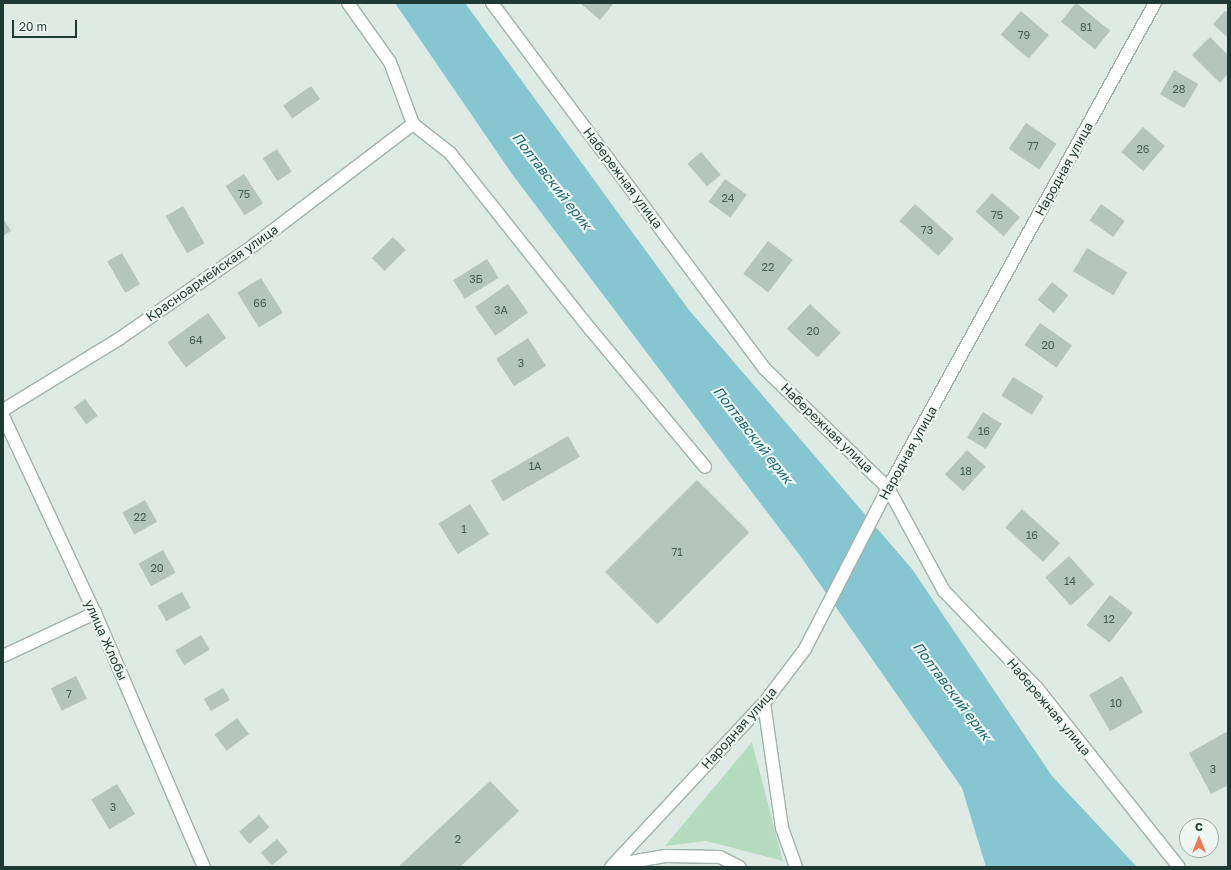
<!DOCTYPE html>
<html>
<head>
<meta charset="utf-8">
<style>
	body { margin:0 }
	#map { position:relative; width:1231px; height:870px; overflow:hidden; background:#deeae4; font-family:"Golos Text",sans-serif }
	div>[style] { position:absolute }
	.green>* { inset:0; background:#b6dcc0 }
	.water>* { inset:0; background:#85c6d1 }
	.building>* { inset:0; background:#b4c5bd; transform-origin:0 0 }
	.roads { filter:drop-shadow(1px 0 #a1b2ab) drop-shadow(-1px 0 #a1b2ab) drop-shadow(0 1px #a1b2ab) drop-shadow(0 -1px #a1b2ab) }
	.minor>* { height:12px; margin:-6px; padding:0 6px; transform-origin:6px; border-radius:6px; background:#fff }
	.tertiary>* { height:12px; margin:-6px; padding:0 6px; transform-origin:6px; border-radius:6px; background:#fff }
	.secondary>* { height:12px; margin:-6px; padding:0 6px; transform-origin:6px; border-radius:6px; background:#fff }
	span { translate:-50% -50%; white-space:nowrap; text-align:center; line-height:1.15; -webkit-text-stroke:4px #eef7f2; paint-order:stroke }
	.number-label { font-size:11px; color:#445d55 }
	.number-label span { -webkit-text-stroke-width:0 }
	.street-label { font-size:13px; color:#1f3a32 }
	.water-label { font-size:14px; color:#1a6876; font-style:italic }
	.frame { position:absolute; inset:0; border:4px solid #1f3a32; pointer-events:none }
	.north { position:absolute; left:1179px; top:818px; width:40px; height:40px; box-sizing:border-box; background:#eef7f2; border:1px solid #9baba5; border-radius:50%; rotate:0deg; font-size:11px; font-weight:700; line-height:16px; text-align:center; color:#1f3a32 }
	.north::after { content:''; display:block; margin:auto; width:14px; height:18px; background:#f37753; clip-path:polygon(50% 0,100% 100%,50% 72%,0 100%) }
	.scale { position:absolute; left:12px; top:20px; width:65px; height:18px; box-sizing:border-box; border:2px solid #1f3a32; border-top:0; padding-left:5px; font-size:12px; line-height:14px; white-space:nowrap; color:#1f3a32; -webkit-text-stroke:3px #eef7f2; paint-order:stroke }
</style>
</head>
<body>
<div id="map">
	<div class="green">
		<div style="clip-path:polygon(752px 742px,783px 861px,706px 841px,665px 846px)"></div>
	</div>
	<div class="water">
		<div style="clip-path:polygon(395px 3px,465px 3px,689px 310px,912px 569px,1052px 776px,1137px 867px,986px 867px,962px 788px,801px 557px,512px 174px)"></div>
	</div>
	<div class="building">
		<div style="clip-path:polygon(580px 3px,614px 3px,600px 20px)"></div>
		<div style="left:1076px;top:3px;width:44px;height:24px;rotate:39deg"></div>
		<div style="left:1021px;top:11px;width:37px;height:31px;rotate:41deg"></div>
		<div style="clip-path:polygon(1225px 11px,1228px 13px,1228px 38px,1213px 24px)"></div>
		<div style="clip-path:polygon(1210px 37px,1228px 55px,1228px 74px,1220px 83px,1192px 55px)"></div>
		<div style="left:1174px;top:70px;width:28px;height:28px;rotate:30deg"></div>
		<div style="left:311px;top:86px;width:16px;height:34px;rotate:55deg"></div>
		<div style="left:1026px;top:123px;width:37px;height:31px;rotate:34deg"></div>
		<div style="left:1143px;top:127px;width:29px;height:33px;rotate:41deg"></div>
		<div style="left:277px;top:149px;width:27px;height:17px;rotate:57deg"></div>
		<div style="left:701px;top:152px;width:30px;height:18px;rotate:49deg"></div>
		<div style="left:244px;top:174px;width:35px;height:22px;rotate:57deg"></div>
		<div style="left:725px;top:179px;width:27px;height:28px;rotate:36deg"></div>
		<div style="left:992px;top:193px;width:37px;height:25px;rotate:41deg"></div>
		<div style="left:915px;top:204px;width:52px;height:23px;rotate:42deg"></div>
		<div style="left:1101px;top:204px;width:29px;height:20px;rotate:35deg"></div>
		<div style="left:183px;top:206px;width:43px;height:20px;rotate:60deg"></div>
		<div style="clip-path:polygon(3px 218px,11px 231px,3px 236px)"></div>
		<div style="left:393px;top:237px;width:18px;height:30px;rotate:45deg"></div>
		<div style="left:768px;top:241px;width:31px;height:41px;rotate:37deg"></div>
		<div style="left:1087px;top:248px;width:47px;height:27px;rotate:31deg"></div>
		<div style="left:122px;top:253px;width:36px;height:17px;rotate:60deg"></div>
		<div style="left:487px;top:259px;width:22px;height:40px;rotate:58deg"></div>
		<div style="left:261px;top:278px;width:41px;height:28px;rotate:58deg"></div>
		<div style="left:1052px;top:282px;width:21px;height:23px;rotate:39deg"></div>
		<div style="left:508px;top:284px;width:35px;height:40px;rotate:55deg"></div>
		<div style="left:810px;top:304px;width:42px;height:34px;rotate:43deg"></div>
		<div style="left:208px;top:313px;width:31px;height:50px;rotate:54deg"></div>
		<div style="left:1040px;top:323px;width:39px;height:27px;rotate:35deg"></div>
		<div style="left:528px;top:338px;width:33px;height:38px;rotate:57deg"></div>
		<div style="left:1013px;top:377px;width:36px;height:22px;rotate:32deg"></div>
		<div style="left:85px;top:399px;width:21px;height:14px;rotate:53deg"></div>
		<div style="left:983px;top:412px;width:22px;height:30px;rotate:32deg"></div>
		<div style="left:568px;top:436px;width:24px;height:89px;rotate:60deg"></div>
		<div style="left:967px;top:450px;width:25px;height:33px;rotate:42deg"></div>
		<div style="left:697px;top:480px;width:74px;height:130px;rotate:45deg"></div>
		<div style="left:145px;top:500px;width:25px;height:26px;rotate:61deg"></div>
		<div style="left:470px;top:504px;width:36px;height:37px;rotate:58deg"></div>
		<div style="left:1022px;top:509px;width:51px;height:25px;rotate:42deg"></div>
		<div style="left:163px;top:550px;width:26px;height:28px;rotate:61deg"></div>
		<div style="left:1069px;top:556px;width:38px;height:32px;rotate:48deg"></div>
		<div style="left:182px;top:592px;width:18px;height:28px;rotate:61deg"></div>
		<div style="left:1110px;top:595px;width:29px;height:38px;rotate:38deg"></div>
		<div style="left:201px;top:635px;width:17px;height:30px;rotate:59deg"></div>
		<div style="left:76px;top:676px;width:25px;height:28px;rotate:64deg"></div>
		<div style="left:1122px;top:676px;width:42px;height:38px;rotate:60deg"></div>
		<div style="left:223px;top:688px;width:14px;height:22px;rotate:60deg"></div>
		<div style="left:237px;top:718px;width:20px;height:28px;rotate:53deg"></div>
		<div style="clip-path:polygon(1228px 731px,1228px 785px,1211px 794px,1189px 753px)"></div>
		<div style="clip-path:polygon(490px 781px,519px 811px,460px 867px,398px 867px)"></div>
		<div style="left:117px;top:784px;width:35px;height:30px;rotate:59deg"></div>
		<div style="left:259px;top:815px;width:16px;height:26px;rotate:50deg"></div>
		<div style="left:277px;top:839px;width:17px;height:21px;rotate:50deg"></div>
	</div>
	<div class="roads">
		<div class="minor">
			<div style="left:348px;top:3px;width:72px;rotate:54.6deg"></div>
			<div style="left:390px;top:62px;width:66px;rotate:69.6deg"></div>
			<div style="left:413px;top:124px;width:47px;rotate:38.1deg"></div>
			<div style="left:450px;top:153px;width:226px;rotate:51.5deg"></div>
			<div style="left:591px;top:330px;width:178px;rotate:50.2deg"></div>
			<div style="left:492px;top:3px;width:457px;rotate:53.3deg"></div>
			<div style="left:765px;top:369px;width:171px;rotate:44.1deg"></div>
			<div style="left:888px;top:488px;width:117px;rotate:61.5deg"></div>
			<div style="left:944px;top:591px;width:134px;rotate:46.2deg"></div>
			<div style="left:1037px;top:688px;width:228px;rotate:51.6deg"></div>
			<div style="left:3px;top:410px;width:136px;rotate:-31.5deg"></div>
			<div style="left:119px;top:339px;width:165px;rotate:-34.8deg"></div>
			<div style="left:254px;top:245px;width:200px;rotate:-37.3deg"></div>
			<div style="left:3px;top:656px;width:102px;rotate:-25.1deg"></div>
		</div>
		<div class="tertiary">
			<div style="left:3px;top:416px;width:217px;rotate:65deg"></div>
			<div style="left:95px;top:613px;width:276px;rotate:66.8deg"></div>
			<div style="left:764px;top:703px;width:126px;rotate:81.8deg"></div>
			<div style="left:782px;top:828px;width:41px;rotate:70.3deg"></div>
			<div style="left:613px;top:865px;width:53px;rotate:-9.8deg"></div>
			<div style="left:665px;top:856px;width:55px;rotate:1deg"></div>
			<div style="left:720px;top:857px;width:22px;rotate:27deg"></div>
		</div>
		<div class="secondary">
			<div style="left:611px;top:867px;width:224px;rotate:-47deg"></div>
			<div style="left:764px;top:703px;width:68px;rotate:-52.8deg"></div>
			<div style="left:805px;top:649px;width:181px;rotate:-62.7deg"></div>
			<div style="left:888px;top:488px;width:554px;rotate:-61.17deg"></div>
		</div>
	</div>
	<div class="number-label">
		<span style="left:1086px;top:27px">81</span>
		<span style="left:1024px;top:35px">79</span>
		<span style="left:1179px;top:89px">28</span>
		<span style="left:1033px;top:146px">77</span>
		<span style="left:1143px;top:149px">26</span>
		<span style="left:244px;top:194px">75</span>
		<span style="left:728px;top:198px">24</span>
		<span style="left:997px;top:215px">75</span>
		<span style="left:927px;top:230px">73</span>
		<span style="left:768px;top:267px">22</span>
		<span style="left:476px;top:279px">3Б</span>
		<span style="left:260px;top:303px">66</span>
		<span style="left:501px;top:310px">3А</span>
		<span style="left:813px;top:331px">20</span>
		<span style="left:196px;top:340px">64</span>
		<span style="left:1048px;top:345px">20</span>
		<span style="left:521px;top:363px">3</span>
		<span style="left:984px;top:431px">16</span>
		<span style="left:535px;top:466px">1А</span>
		<span style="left:966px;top:471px">18</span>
		<span style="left:140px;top:517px">22</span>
		<span style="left:464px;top:529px">1</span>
		<span style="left:1032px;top:535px">16</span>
		<span style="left:677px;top:552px">71</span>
		<span style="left:157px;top:568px">20</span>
		<span style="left:1070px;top:581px">14</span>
		<span style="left:1109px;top:619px">12</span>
		<span style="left:69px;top:694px">7</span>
		<span style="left:1116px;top:703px">10</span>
		<span style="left:1213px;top:769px">3</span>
		<span style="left:113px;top:807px">3</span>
		<span style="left:458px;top:839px">2</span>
	</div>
	<div class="street-label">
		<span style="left:1064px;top:169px;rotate:-61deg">Народная улица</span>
		<span style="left:623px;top:178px;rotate:53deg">Набережная улица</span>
		<span style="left:212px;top:273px;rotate:-35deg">Красноармейская улица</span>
		<span style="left:827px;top:428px;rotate:44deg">Набережная улица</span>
		<span style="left:908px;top:453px;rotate:-61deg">Народная улица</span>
		<span style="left:106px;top:640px;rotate:66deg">улица Жлобы</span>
		<span style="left:1049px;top:707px;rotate:50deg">Набережная улица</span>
		<span style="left:739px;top:728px;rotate:-48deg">Народная улица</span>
	</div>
	<div class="water-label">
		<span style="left:552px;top:181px;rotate:52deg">Полтавский ерик</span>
		<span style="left:753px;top:435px;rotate:52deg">Полтавский ерик</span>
		<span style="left:952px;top:691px;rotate:53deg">Полтавский ерик</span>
	</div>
	<div class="frame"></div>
	<div class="north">С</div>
	<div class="scale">20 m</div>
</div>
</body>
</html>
